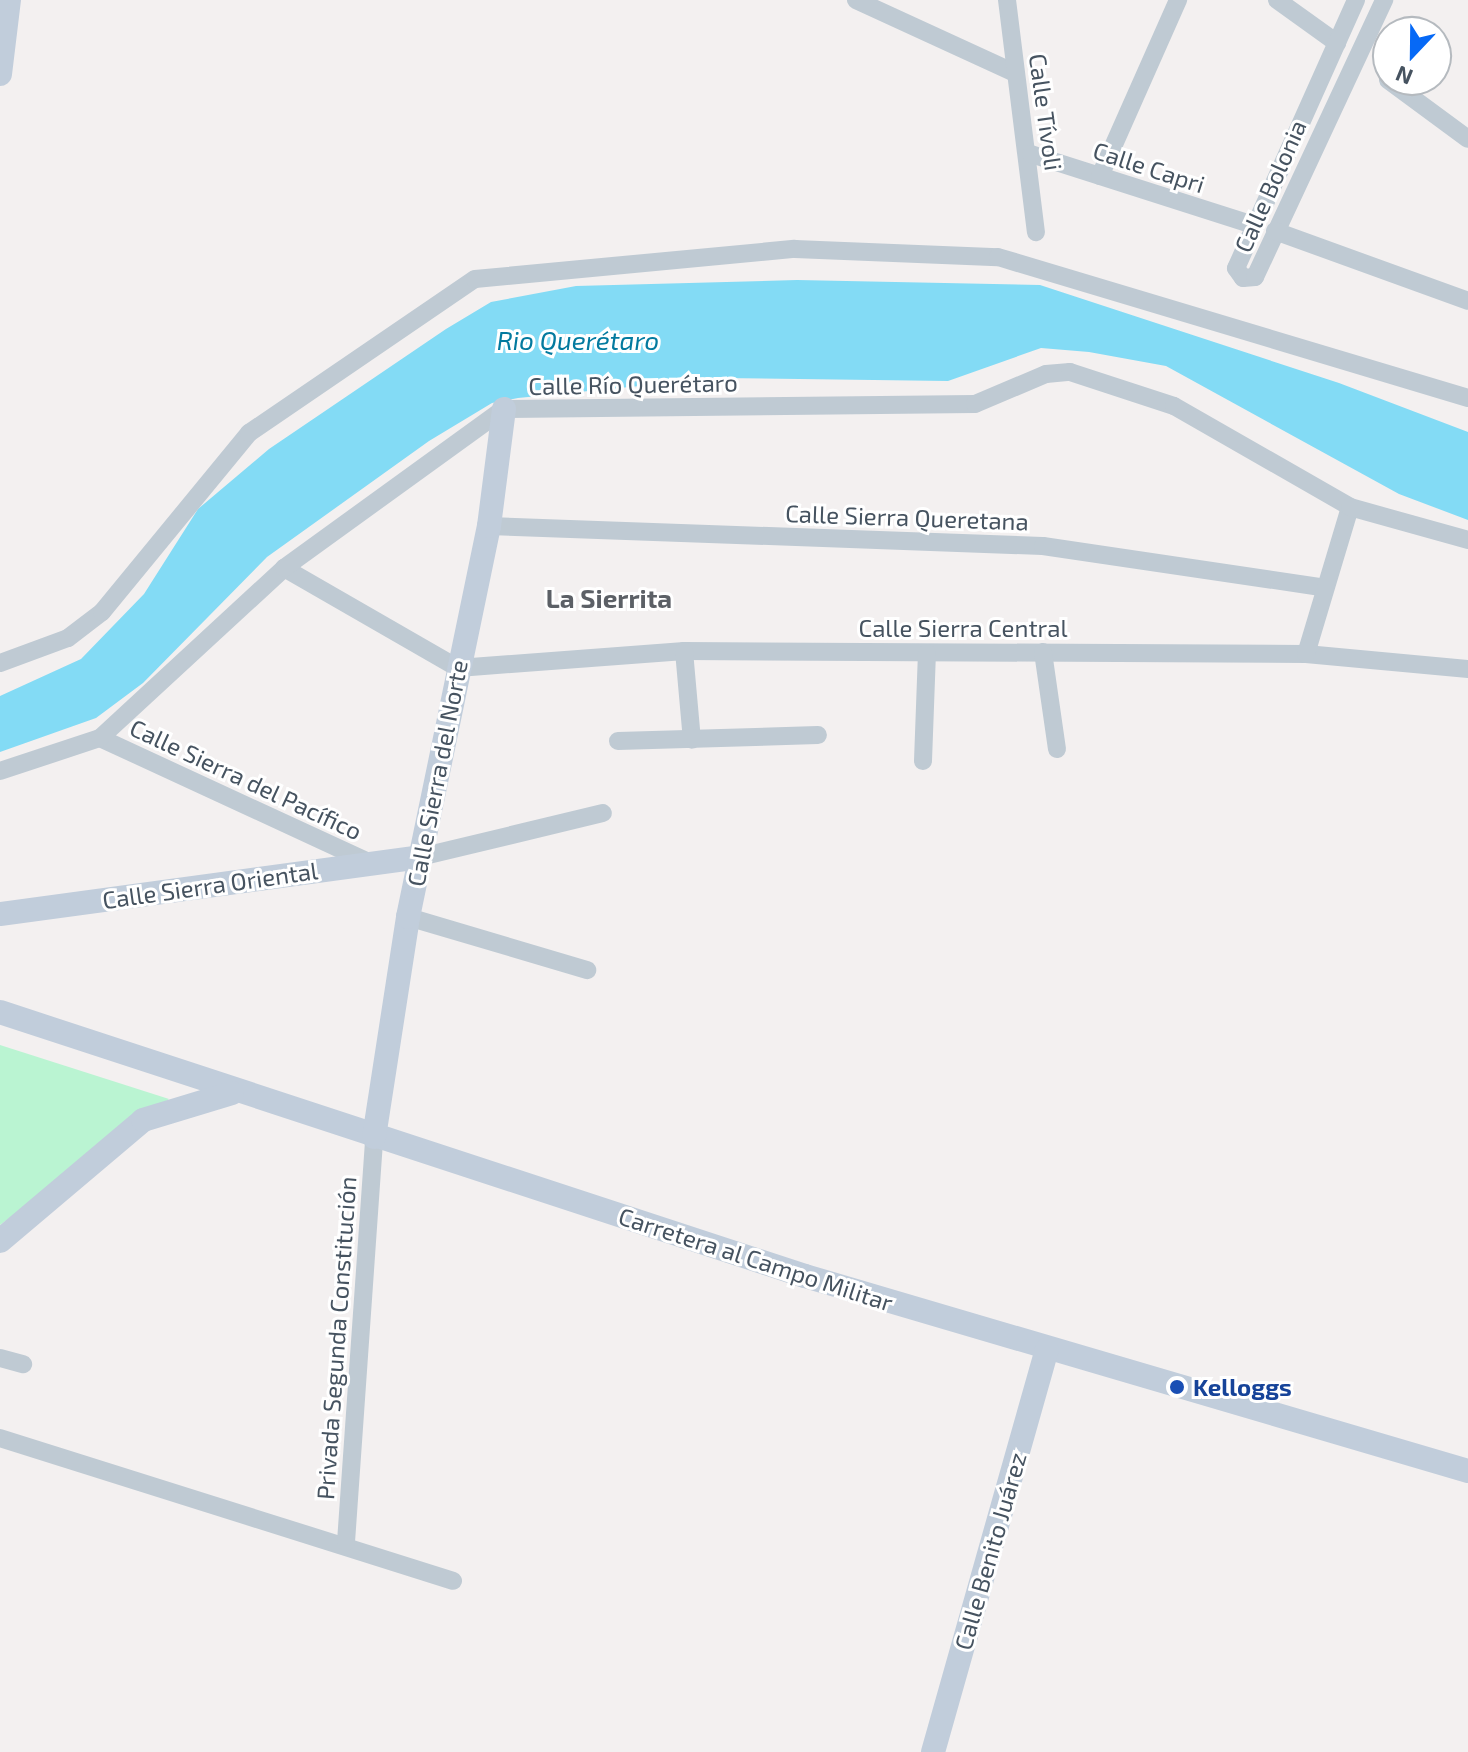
<!DOCTYPE html>
<html>
<head>
<meta charset="utf-8">
<style>
	body { margin:0 }
	#map { position:relative; width:1468px; height:1752px; overflow:hidden; background:#f3f0f0; font-family:"Exo 2",sans-serif }
	div>[style] { position:absolute }
	.green>* { inset:0; background:#baf4d2 }
	.water>* { inset:0; background:#83dbf5 }
	.street>* { height:18px; margin:-9px; padding:0 9px; transform-origin:9px; border-radius:9px; background:#bfcad3 }
	.secondary>* { height:24px; margin:-12px; padding:0 12px; transform-origin:12px; border-radius:12px; background:#c1cddb }
	.dots>* { width:22px; height:22px; translate:-50% -50%; box-sizing:border-box; border:4px solid #fff; border-radius:50% }
	span { translate:-50% -50%; white-space:nowrap; text-align:center; line-height:1.15; -webkit-text-stroke:6px #fff; paint-order:stroke }
	.street-label { font-size:24px; color:#465360 }
	.transit-label { font-size:24px; color:#164399; font-weight:700 }
	.left { translate:0 -50%; text-align:left }
	.water-label { font-size:26px; color:#037a9f; font-style:italic }
	.neighbourhood-label { font-size:26px; color:#5c6066; font-weight:700 }
	.north { position:absolute; left:1372px; top:16px; width:80px; height:80px; box-sizing:border-box; background:#fff; border:2px solid #b5babf; border-radius:50%; rotate:202deg; font-size:22px; font-weight:700; line-height:32px; text-align:center; color:#465360 }
	.north::after { content:''; display:block; margin:auto; width:28px; height:36px; background:#0669f6; clip-path:polygon(50% 0,100% 100%,50% 72%,0 100%) }
</style>
</head>
<body>
<div id="map">
	<div class="green">
		<div style="clip-path:polygon(0 1045px,169px 1099px,0 1225px)"></div>
	</div>
	<div class="water">
		<div style="clip-path:polygon(797px 280px,1040px 285px,1339px 383px,1468px 432px,1468px 520px,1399px 494px,1166px 366px,1089px 352px,1041px 348px,948px 381px,721px 378px,518px 398px,492px 403px,429px 441px,267px 557px,143px 683px,96px 718px,0 752px,0 696px,81px 659px,144px 594px,198px 509px,269px 449px,446px 329px,491px 302px,576px 286px)"></div>
	</div>
	<div class="street">
		<div style="left:856px;top:0;width:175px;rotate:24.7deg"></div>
		<div style="left:1007px;top:0;width:234px;rotate:82.9deg"></div>
		<div style="left:1277px;top:0;width:74px;rotate:35.6deg"></div>
		<div style="left:1356px;top:0;width:294px;rotate:114.1deg"></div>
		<div style="left:1236px;top:268px;width:12px;rotate:55deg"></div>
		<div style="left:1243px;top:278px;width:12px;rotate:-5deg"></div>
		<div style="left:1255px;top:277px;width:306px;rotate:-65deg"></div>
		<div style="left:1388px;top:80px;width:99px;rotate:36.4deg"></div>
		<div style="left:1031px;top:154px;width:234px;rotate:17.7deg"></div>
		<div style="left:1100px;top:176px;width:193px;rotate:-66.1deg"></div>
		<div style="left:1275px;top:231px;width:205px;rotate:19.9deg"></div>
		<div style="left:489px;top:526px;width:554px;rotate:2.07deg"></div>
		<div style="left:1043px;top:546px;width:281px;rotate:8.4deg"></div>
		<div style="left:284px;top:568px;width:201px;rotate:29.9deg"></div>
		<div style="left:458px;top:668px;width:227px;rotate:-4.3deg"></div>
		<div style="left:684px;top:651px;width:622px;rotate:0.28deg"></div>
		<div style="left:1306px;top:654px;width:163px;rotate:5.3deg"></div>
		<div style="left:684px;top:651px;width:89px;rotate:84.9deg"></div>
		<div style="left:1043px;top:652px;width:98px;rotate:81.8deg"></div>
		<div style="left:1306px;top:654px;width:153px;rotate:-73.3deg"></div>
		<div style="left:0;top:663px;width:72px;rotate:-20.2deg"></div>
		<div style="left:68px;top:638px;width:43px;rotate:-37.4deg"></div>
		<div style="left:102px;top:612px;width:232px;rotate:-50.6deg"></div>
		<div style="left:249px;top:433px;width:273px;rotate:-34.3deg"></div>
		<div style="left:475px;top:279px;width:321px;rotate:-5.4deg"></div>
		<div style="left:795px;top:249px;width:203px;rotate:2.3deg"></div>
		<div style="left:998px;top:257px;width:491px;rotate:16.7deg"></div>
		<div style="left:100px;top:738px;width:298px;rotate:24.8deg"></div>
		<div style="left:618px;top:741px;width:200px;rotate:-1.7deg"></div>
		<div style="left:923px;top:761px;width:108px;rotate:-87.9deg"></div>
		<div style="left:0;top:771px;width:105px;rotate:-18.3deg"></div>
		<div style="left:100px;top:738px;width:251px;rotate:-42.7deg"></div>
		<div style="left:284px;top:568px;width:271px;rotate:-35.9deg"></div>
		<div style="left:504px;top:409px;width:471px;rotate:-0.6deg"></div>
		<div style="left:975px;top:404px;width:77px;rotate:-22.9deg"></div>
		<div style="left:1046px;top:374px;width:24px;rotate:-5deg"></div>
		<div style="left:1070px;top:372px;width:109px;rotate:18.1deg"></div>
		<div style="left:1174px;top:406px;width:203px;rotate:29.8deg"></div>
		<div style="left:1350px;top:507px;width:123px;rotate:15.6deg"></div>
		<div style="left:420px;top:857px;width:188px;rotate:-13.5deg"></div>
		<div style="left:408px;top:917px;width:187px;rotate:16.5deg"></div>
		<div style="left:0;top:1358px;width:24px;rotate:15deg"></div>
		<div style="left:0;top:1438px;width:475px;rotate:17.5deg"></div>
		<div style="left:346px;top:1542px;width:406px;rotate:-86deg"></div>
	</div>
	<div class="secondary">
		<div style="left:0;top:74px;width:75px;rotate:-83.1deg"></div>
		<div style="left:0;top:914px;width:424px;rotate:-7.7deg"></div>
		<div style="left:0;top:1012px;width:847px;rotate:18.16deg"></div>
		<div style="left:805px;top:1276px;width:691px;rotate:16.39deg"></div>
		<div style="left:374px;top:1137px;width:223px;rotate:-81.2deg"></div>
		<div style="left:408px;top:917px;width:399px;rotate:-78.3deg"></div>
		<div style="left:489px;top:526px;width:118px;rotate:-82.7deg"></div>
		<div style="left:0;top:1241px;width:187px;rotate:-40.2deg"></div>
		<div style="left:143px;top:1120px;width:93px;rotate:-16.9deg"></div>
		<div style="left:933px;top:1752px;width:418px;rotate:-74.2deg"></div>
	</div>
	<div class="dots">
		<div style="left:1177px;top:1387px;background:#1a4fb4"></div>
	</div>
	<div class="street-label">
		<span style="left:1046px;top:112px;rotate:82deg">Calle Tívoli</span>
		<span style="left:1149px;top:167px;rotate:18deg">Calle Capri</span>
		<span style="left:1270px;top:186px;rotate:-66deg">Calle Bolonia</span>
		<span style="left:633px;top:384px;rotate:-1deg">Calle Río Querétaro</span>
		<span style="left:907px;top:517px;rotate:2deg">Calle Sierra Queretana</span>
		<span style="left:963px;top:628px">Calle Sierra Central</span>
		<span style="left:437px;top:773px;rotate:-79deg">Calle Sierra del Norte</span>
		<span style="left:246px;top:779px;rotate:25deg">Calle Sierra del Pacífico</span>
		<span style="left:210px;top:885px;rotate:-8deg">Calle Sierra Oriental</span>
		<span style="left:756px;top:1259px;rotate:18deg">Carretera al Campo Militar</span>
		<span style="left:336px;top:1338px;rotate:-86deg">Privada Segunda Constitución</span>
		<span style="left:990px;top:1551px;rotate:-74deg">Calle Benito Juárez</span>
	</div>
	<div class="transit-label">
		<span class="left" style="left:1193px;top:1387px">Kelloggs</span>
	</div>
	<div class="water-label">
		<span style="left:578px;top:340px">Rio Querétaro</span>
	</div>
	<div class="neighbourhood-label">
		<span style="left:609px;top:598px">La Sierrita</span>
	</div>
	<div class="north">N</div>
</div>
</body>
</html>
